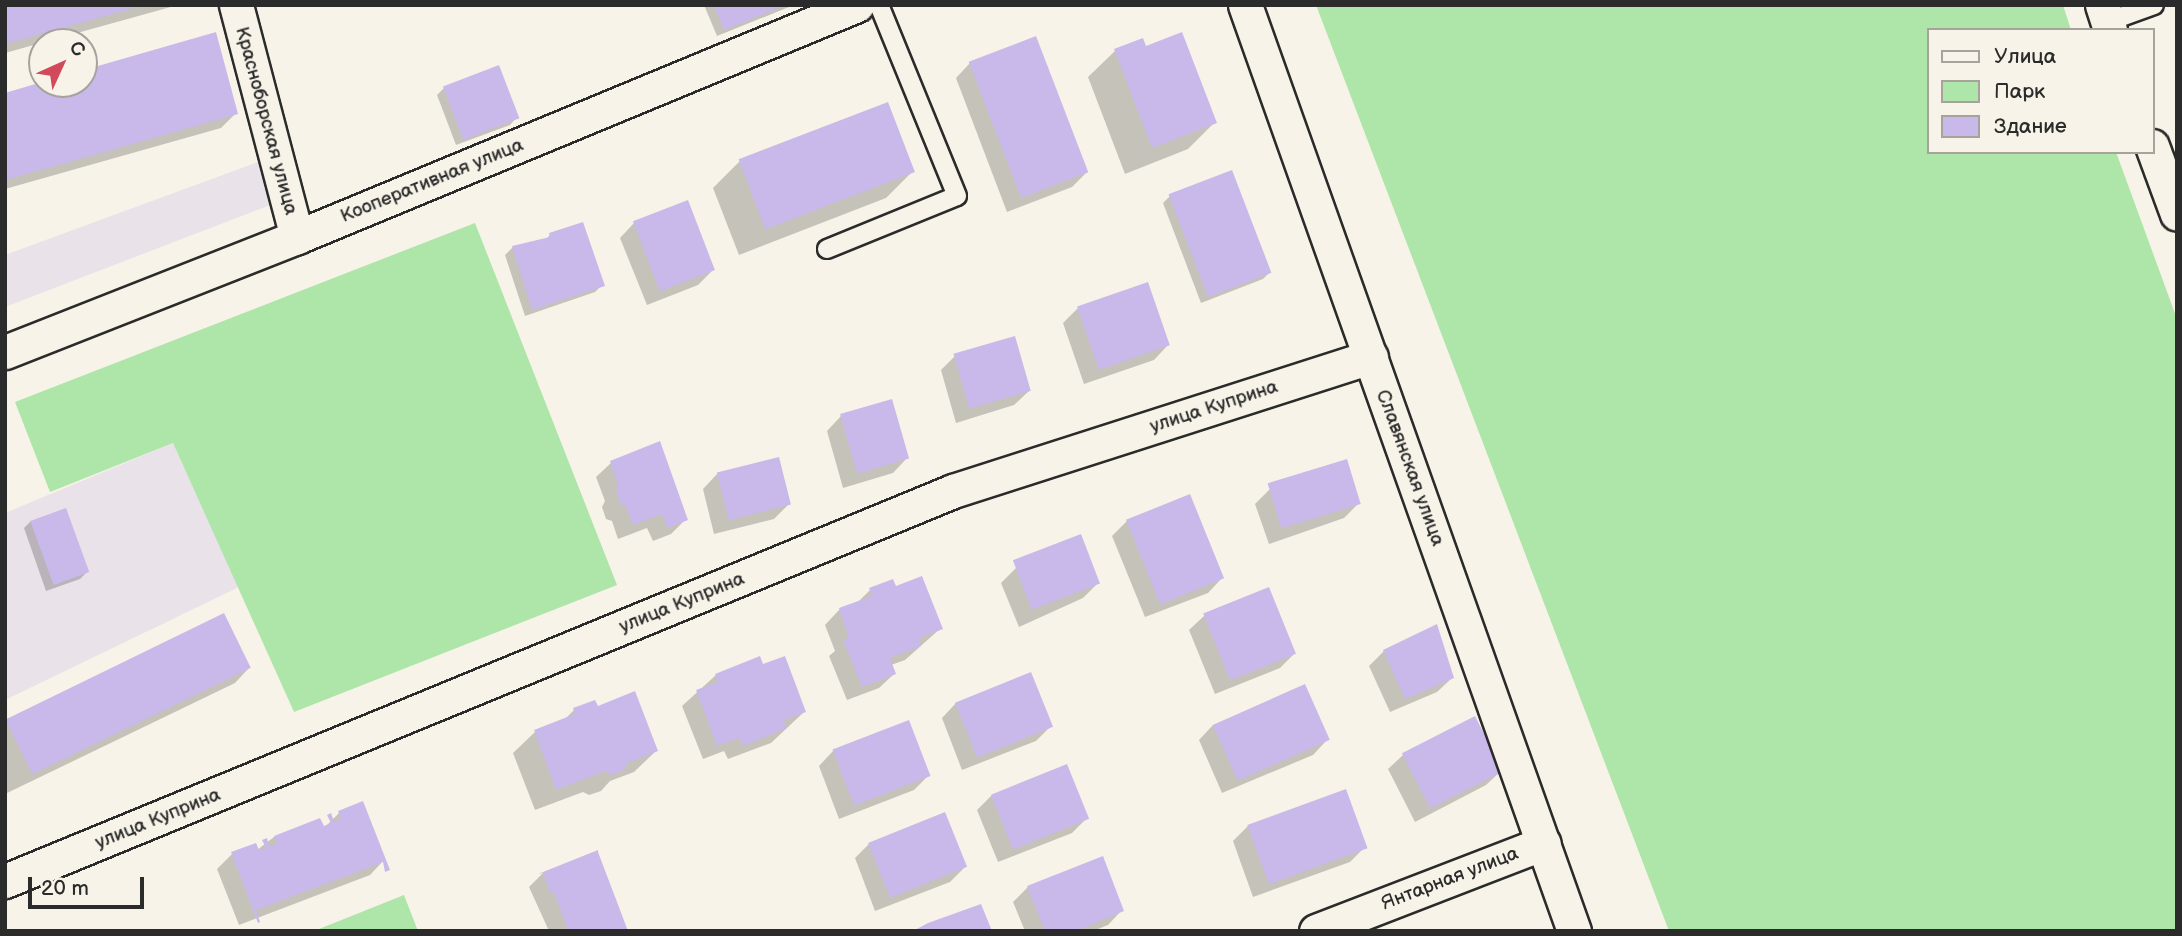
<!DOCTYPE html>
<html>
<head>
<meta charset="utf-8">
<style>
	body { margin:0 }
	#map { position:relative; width:2182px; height:936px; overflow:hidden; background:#f7f3e8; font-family:"Balsamiq Sans",sans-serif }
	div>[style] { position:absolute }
	.built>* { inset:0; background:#e9e2e9 }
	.green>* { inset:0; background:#aee5a9 }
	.shadow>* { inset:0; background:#0003 }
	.building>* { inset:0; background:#c9b9ea; transform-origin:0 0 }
	.roads { filter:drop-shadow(2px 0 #2b2b2b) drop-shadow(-2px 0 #2b2b2b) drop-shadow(0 2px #2b2b2b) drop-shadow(0 -2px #2b2b2b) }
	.lane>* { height:18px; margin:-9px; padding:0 9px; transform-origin:9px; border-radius:9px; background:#f7f3e8 }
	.street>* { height:33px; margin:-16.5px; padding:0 16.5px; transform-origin:16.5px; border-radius:16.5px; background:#f7f3e8 }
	span { translate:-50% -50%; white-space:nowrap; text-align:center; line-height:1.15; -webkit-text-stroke:5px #f7f3e8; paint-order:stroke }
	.street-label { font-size:19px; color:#2b2b2b }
	.frame { position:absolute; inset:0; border:7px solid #2b2b2b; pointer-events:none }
	.legend { position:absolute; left:1927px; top:28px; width:228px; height:126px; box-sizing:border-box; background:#f7f3e8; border:2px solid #a5a39c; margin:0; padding:9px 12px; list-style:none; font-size:21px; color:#2b2b2b }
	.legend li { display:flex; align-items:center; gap:14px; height:35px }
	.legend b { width:35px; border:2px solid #a5a39c }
	.north { position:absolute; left:28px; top:28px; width:70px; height:70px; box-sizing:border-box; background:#f7f3e8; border:2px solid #a5a39c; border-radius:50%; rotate:45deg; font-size:19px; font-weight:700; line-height:28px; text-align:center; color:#2b2b2b }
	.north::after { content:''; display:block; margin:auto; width:24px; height:32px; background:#d1495b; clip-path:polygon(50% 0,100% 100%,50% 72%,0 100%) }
	.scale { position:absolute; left:28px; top:877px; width:116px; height:32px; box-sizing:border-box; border:4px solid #2b2b2b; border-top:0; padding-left:9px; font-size:21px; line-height:24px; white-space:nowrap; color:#2b2b2b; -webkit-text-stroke:5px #f7f3e8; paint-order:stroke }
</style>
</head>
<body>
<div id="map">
	<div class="built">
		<div style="clip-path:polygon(258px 162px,270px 205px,5px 307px,5px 255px)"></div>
		<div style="clip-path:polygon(173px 443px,239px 587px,5px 700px,5px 513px)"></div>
	</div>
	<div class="green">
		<div style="clip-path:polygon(1316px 5px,2063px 5px,2071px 30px,1928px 30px,1928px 152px,2116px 152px,2177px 319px,2177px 931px,1669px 931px)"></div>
		<div style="clip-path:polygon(475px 223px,617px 585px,294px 712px,173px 443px,50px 492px,15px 402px)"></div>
		<div style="clip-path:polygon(404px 895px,418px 931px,314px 931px)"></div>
	</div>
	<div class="shadow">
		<div style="clip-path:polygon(5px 5px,178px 5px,5px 53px)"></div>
		<div style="clip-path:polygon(704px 5px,794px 5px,717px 36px)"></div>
		<div style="clip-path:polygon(1145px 48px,1215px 122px,1188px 149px,1125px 174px,1088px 77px,1115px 51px)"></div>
		<div style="clip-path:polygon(970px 63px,1087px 172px,1072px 187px,1007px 212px,956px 78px)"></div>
		<div style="clip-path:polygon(84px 72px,236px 113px,221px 128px,5px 189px,5px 94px,84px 84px)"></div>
		<div style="clip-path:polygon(444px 88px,517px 117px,510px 125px,456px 145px,437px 95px)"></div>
		<div style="clip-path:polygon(740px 161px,913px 171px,886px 198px,739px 255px,713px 188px)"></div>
		<div style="clip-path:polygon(1170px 196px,1270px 272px,1263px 279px,1201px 303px,1163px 203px)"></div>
		<div style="clip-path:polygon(634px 223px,713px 270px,698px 285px,647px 305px,620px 238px)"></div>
		<div style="clip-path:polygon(550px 235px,602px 285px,595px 292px,525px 316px,505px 255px,513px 247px,545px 240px)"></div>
		<div style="clip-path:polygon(1147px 284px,1168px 345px,1154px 360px,1084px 384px,1063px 323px,1078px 308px)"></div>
		<div style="clip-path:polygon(955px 356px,1029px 391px,1014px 405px,956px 423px,941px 370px)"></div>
		<div style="clip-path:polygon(841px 416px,907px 458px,893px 473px,843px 488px,827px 431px)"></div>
		<div style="clip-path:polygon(1346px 461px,1359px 503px,1344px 518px,1269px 544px,1255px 504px,1270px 489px)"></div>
		<div style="clip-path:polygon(611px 463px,686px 519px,671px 534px,653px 541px,647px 528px,618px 539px,612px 521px,606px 519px,602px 507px,605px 501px,596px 477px)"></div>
		<div style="clip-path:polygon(717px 474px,789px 504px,774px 519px,714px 534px,703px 489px)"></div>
		<div style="clip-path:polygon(31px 521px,87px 572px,80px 579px,46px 591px,24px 528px)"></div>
		<div style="clip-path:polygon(1127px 521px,1222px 578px,1208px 593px,1145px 617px,1112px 536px)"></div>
		<div style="clip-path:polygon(1016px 568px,1098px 583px,1083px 598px,1019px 627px,1001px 583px)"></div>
		<div style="clip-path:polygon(870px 590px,941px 628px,905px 660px,891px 665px,894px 674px,879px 688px,847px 700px,829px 656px,835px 651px,825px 625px,839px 610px,856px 604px)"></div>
		<div style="clip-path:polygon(1268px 590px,1294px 654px,1280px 668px,1215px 694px,1189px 630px,1204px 616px)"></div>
		<div style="clip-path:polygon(1384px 651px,1452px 678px,1437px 692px,1390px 712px,1369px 666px)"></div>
		<div style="clip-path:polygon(249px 668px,235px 683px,5px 794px,5px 721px)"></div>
		<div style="clip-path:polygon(716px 675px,804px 712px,771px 743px,728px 759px,724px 751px,703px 759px,682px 706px)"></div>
		<div style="clip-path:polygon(956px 703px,1051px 726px,1036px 741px,962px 770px,942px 718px)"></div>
		<div style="clip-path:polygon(597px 708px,656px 751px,634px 772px,610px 781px,601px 791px,589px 795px,583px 792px,535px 810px,513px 753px,535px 732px,563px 721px,574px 710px)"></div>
		<div style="clip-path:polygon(1213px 725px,1327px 740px,1313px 755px,1222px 793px,1199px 740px)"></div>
		<div style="clip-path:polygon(833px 751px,929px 775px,914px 790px,839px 819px,819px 766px)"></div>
		<div style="clip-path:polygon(1403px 755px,1501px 771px,1486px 785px,1415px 822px,1388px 769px)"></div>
		<div style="clip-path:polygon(992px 795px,1087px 818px,1072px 833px,998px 862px,977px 810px)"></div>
		<div style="clip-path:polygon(339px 813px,384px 860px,370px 875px,239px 925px,217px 869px,232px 854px,255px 845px,257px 850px,274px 837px,319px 820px,323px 828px,325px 827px)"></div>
		<div style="clip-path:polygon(1248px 826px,1365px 847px,1350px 862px,1253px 897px,1233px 841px)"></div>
		<div style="clip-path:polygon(869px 844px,965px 867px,950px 882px,875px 911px,855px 858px)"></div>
		<div style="clip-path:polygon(544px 872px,626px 931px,549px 931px,529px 887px)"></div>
		<div style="clip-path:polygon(1028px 887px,1122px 910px,1108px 925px,1093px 931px,1025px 931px,1013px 902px)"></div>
	</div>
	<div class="building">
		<div style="clip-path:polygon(5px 5px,141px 5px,141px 6px,5px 44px)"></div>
		<div style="clip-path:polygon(714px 5px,786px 5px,724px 30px)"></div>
		<div style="clip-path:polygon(216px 32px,238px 114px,5px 180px,5px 93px,42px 82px,84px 84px,84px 70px)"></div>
		<div style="clip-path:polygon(1182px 32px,1217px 123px,1152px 148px,1114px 49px,1143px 38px,1146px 46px)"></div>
		<div style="left:1036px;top:36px;width:146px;height:72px;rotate:69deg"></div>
		<div style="left:499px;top:65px;width:57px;height:60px;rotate:69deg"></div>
		<div style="left:888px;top:102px;width:75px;height:160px;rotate:69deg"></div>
		<div style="left:1232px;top:170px;width:110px;height:68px;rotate:69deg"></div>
		<div style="left:688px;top:200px;width:75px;height:59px;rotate:69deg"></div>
		<div style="clip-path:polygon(583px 222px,605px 286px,532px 310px,512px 246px,550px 237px,549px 233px)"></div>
		<div style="left:1148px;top:282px;width:67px;height:75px;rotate:71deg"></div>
		<div style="left:1015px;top:336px;width:57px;height:64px;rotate:74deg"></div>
		<div style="left:892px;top:399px;width:62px;height:54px;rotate:74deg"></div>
		<div style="clip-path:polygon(660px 441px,688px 520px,668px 528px,662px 514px,633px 525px,626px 507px,620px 504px,616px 491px,618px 485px,610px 461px)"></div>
		<div style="left:779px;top:457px;width:49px;height:64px;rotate:76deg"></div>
		<div style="left:1347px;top:459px;width:47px;height:83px;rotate:73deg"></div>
		<div style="left:1190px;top:494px;width:91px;height:69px;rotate:68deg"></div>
		<div style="left:66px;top:508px;width:68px;height:38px;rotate:70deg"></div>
		<div style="left:1081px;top:534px;width:53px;height:73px;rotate:69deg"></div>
		<div style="clip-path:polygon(922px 576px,943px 629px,919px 638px,921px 646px,890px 658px,896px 674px,862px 687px,843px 640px,849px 638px,839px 608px,872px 596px,869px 588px,893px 579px,896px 586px)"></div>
		<div style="left:1269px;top:587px;width:72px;height:71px;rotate:68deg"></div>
		<div style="left:224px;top:613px;width:61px;height:243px;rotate:64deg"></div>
		<div style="clip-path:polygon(1437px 624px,1454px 678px,1405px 699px,1383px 650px)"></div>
		<div style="clip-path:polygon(760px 656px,763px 664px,785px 656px,806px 712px,784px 720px,787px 728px,743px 746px,739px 738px,717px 746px,696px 690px,718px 682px,715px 674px)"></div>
		<div style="left:1031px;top:672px;width:59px;height:82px;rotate:68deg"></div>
		<div style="left:1305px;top:684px;width:61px;height:101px;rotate:66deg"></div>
		<div style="clip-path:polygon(635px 691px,658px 751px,627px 763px,624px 770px,611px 775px,605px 771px,556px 790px,534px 730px,575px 714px,573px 708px,595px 700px,598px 706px)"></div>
		<div style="left:1475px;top:716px;width:62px;height:82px;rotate:63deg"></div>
		<div style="left:909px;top:720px;width:60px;height:82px;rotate:69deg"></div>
		<div style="left:1067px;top:764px;width:59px;height:82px;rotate:68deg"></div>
		<div style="left:1346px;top:789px;width:63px;height:105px;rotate:70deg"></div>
		<div style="clip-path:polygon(363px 801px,390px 870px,385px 872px,383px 862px,256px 910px,260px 922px,258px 923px,231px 852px,256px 843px,259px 850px,266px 848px,262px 840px,267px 838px,269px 846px,277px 844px,274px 836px,320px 818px,324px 826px,331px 823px,327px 815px,331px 813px,334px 822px,341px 819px,338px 811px)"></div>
		<div style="left:945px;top:812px;width:59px;height:83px;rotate:68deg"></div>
		<div style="clip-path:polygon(598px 850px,598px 852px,628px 931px,568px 931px,562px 913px,557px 912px,561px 911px,554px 892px,551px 894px,543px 873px,538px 874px)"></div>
		<div style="clip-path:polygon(1103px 856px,1124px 911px,1078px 930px,1045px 931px,1027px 886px)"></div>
		<div style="clip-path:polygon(981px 904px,992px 931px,913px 931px,928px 923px)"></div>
	</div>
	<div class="roads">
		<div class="lane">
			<div style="left:2107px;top:22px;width:50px;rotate:-19.9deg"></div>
			<div style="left:827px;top:249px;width:140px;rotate:-22.2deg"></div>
			<div style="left:957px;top:196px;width:206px;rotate:-112.2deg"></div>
		</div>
		<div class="street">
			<div style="left:236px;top:5px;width:240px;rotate:75.3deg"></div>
			<div style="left:1245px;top:5px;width:983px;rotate:70.44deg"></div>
			<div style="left:2102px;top:5px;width:26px;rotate:72deg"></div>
			<div style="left:2152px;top:146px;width:72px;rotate:69.8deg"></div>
			<div style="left:5px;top:352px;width:314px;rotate:-21.5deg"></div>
			<div style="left:297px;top:237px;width:606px;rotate:-22.5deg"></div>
			<div style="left:5px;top:881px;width:1025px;rotate:-22.36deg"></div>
			<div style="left:953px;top:491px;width:439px;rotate:-17.8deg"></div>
			<div style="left:1316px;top:931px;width:244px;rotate:-21.1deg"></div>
		</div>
	</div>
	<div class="street-label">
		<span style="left:266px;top:121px;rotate:75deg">Красноборская улица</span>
		<span style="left:432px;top:181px;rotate:-22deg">Кооперативная улица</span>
		<span style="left:1214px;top:407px;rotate:-18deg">улица Куприна</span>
		<span style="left:1410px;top:468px;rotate:70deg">Славянская улица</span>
		<span style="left:682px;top:603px;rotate:-22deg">улица Куприна</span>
		<span style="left:158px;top:819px;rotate:-22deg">улица Куприна</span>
		<span style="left:1450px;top:879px;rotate:-21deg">Янтарная улица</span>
	</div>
	<div class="frame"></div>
	<ul class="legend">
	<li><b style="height:9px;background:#f7f3e8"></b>Улица</li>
	<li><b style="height:19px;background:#aee5a9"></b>Парк</li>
	<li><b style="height:19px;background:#c9b9ea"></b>Здание</li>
	</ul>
	<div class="north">С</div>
	<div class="scale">20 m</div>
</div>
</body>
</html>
